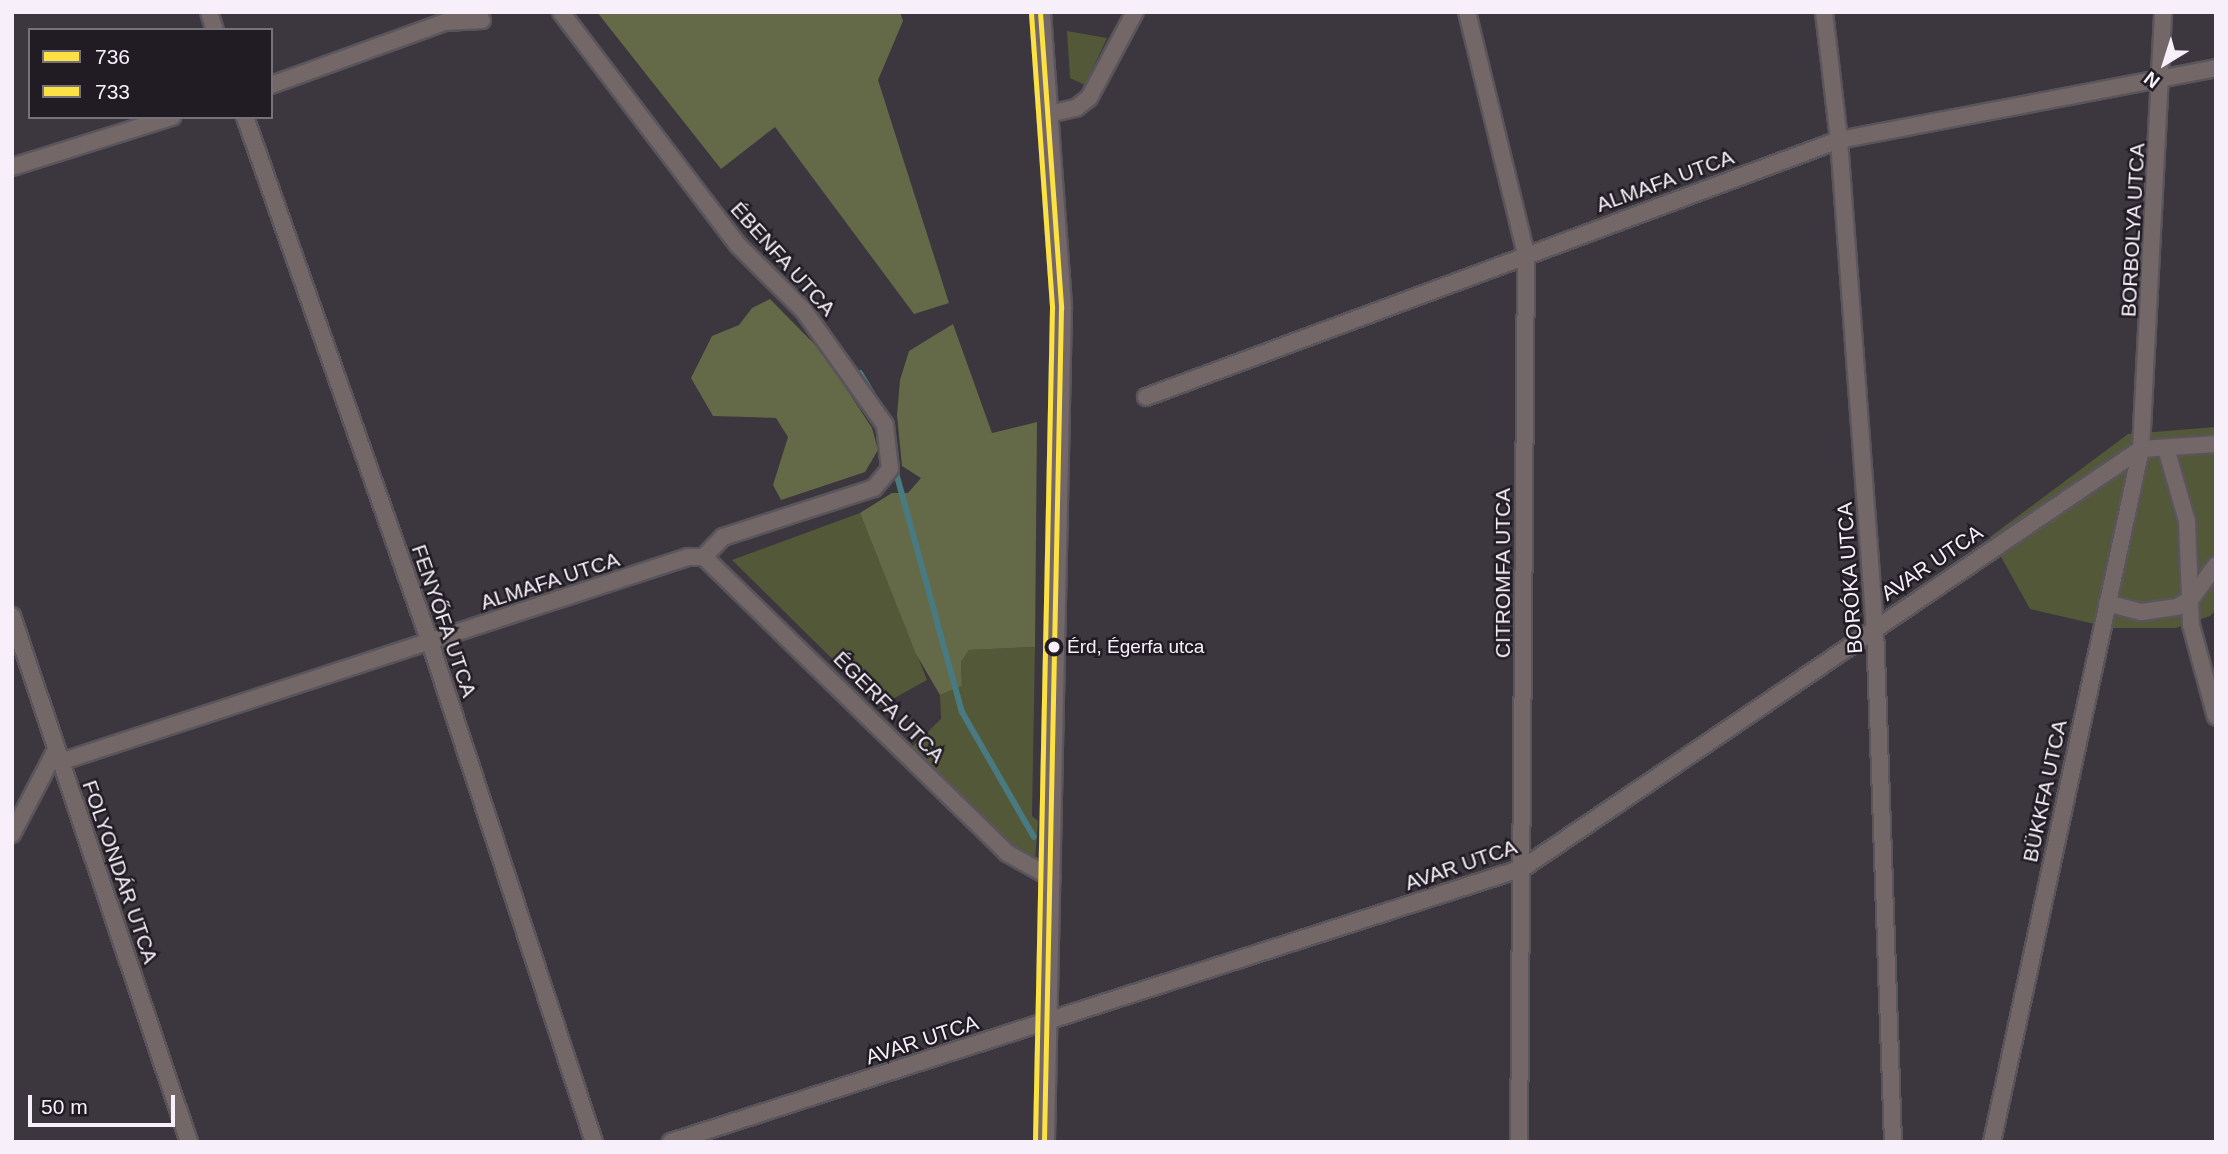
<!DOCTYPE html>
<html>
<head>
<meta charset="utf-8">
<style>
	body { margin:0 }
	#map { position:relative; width:2228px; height:1154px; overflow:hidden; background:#3c363e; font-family:Arial,sans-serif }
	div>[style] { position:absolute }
	.green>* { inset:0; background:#535838 }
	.forest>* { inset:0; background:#646948 }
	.stream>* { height:6px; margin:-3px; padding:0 3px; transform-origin:3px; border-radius:3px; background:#497a81 }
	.roads { filter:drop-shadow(2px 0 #59555b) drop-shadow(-2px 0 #59555b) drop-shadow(0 2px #59555b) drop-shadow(0 -2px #59555b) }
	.minor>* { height:16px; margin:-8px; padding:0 8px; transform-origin:8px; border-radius:8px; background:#736767 }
	.tertiary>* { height:19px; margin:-9.5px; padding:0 9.5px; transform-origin:9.5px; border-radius:9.5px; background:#736767 }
	.bus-1>* { height:5px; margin:-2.5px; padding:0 2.5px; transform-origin:2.5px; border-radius:2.5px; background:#fbe143 }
	.bus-2>* { height:5px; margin:-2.5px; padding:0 2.5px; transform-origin:2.5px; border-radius:2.5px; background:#fbe143 }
	.dots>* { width:19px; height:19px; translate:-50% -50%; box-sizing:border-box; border:4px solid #211c24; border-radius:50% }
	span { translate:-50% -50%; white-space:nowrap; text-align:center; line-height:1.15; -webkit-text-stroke:5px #211c24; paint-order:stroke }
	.bus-label { font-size:19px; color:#f7f0fa }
	.left { translate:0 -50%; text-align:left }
	.street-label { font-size:21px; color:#f7f0fa }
	.frame { position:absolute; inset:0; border:14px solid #f7f0fa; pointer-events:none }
	.legend { position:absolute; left:28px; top:28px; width:245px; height:91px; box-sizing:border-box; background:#211c24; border:2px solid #77717a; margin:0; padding:9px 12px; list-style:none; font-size:21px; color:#f7f0fa }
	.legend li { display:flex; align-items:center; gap:14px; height:35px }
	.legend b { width:35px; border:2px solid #77717a }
	.north { position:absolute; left:2130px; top:28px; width:70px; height:70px; -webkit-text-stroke:5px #211c24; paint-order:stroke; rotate:218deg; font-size:19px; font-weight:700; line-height:28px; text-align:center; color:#f7f0fa }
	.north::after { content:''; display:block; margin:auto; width:24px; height:32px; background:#f7f0fa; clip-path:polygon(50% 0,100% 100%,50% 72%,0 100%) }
	.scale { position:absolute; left:28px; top:1095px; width:147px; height:32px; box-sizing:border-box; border:4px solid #f7f0fa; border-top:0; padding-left:9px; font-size:21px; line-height:24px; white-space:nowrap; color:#f7f0fa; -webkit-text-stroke:5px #211c24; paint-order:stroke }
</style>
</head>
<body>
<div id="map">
	<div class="green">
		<div style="clip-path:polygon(1067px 31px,1107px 38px,1085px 85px,1070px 78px)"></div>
		<div style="clip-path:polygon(2216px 427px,2216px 610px,2210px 616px,2176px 628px,2112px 628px,2030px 609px,1990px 537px,2128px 434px)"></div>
		<div style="clip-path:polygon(860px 513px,927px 680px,880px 706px,732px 560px)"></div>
		<div style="clip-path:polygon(1035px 647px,1032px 816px,1038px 821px,1035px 861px,1021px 855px,909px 750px,941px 719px,940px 695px,962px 686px,961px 662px,969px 650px)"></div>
	</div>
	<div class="forest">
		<div style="clip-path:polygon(597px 12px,900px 12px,903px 21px,878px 80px,949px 303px,914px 314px,775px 127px,721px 169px)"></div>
		<div style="clip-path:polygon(770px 299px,823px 353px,872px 428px,878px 450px,865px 472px,781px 500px,773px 485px,788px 437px,776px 418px,713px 416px,691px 378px,712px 336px,739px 325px,752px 308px)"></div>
		<div style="clip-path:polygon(953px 324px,992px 433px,1037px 422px,1035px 647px,969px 650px,961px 662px,962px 686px,940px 695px,916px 654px,860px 513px,892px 493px,908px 493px,921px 478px,902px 466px,897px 415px,900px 380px,909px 351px)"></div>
	</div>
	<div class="stream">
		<div style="left:860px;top:373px;width:23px;rotate:59deg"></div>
		<div style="left:895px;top:469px;width:252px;rotate:74.6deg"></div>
		<div style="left:962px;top:712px;width:144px;rotate:60.1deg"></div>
	</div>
	<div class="roads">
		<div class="minor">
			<div style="left:209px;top:12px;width:19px;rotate:72deg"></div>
			<div style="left:561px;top:12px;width:293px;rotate:52.8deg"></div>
			<div style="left:738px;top:245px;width:93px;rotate:45deg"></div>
			<div style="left:804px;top:311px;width:140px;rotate:54.6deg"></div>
			<div style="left:885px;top:425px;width:44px;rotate:83.5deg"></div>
			<div style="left:890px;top:469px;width:25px;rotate:130deg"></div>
			<div style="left:874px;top:488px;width:159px;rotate:162deg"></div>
			<div style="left:723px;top:537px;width:28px;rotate:134deg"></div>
			<div style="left:1467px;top:12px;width:249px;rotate:76.3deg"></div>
			<div style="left:1526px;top:254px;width:888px;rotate:90.45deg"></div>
			<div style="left:1824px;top:12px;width:129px;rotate:83.3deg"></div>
			<div style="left:1839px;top:140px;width:487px;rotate:85.8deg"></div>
			<div style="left:1875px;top:626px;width:516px;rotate:88deg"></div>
			<div style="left:271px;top:85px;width:185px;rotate:-19.9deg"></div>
			<div style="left:445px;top:22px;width:37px;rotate:-3deg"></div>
			<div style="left:1049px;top:114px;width:28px;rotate:-13deg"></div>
			<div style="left:1076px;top:108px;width:16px;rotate:-38deg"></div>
			<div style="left:1089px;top:98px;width:98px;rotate:-61.9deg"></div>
			<div style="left:245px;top:117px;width:557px;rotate:70.59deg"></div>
			<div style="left:430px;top:642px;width:526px;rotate:71.84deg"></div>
			<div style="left:12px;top:167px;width:168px;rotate:-17.4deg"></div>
			<div style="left:1146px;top:397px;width:739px;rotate:-20.35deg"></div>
			<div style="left:1839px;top:140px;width:384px;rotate:-10.8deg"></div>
			<div style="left:2166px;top:448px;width:76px;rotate:74deg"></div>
			<div style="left:2187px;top:521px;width:104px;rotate:87.8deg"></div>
			<div style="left:2191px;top:625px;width:95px;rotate:74.8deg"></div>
			<div style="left:704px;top:557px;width:424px;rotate:44.3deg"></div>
			<div style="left:1007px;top:853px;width:51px;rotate:29.1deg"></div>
			<div style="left:2107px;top:603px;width:35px;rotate:15deg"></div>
			<div style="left:2141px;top:612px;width:36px;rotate:-8deg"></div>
			<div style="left:2177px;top:607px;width:16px;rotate:-30deg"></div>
			<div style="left:2191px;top:599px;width:42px;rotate:-53.7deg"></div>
			<div style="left:12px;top:616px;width:555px;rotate:71.4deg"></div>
			<div style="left:60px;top:762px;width:661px;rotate:-18.08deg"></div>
			<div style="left:688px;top:557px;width:16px"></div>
			<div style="left:12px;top:834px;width:95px;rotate:-62.4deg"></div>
			<div style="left:671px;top:1142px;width:895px;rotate:-17.83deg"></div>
			<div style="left:1523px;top:868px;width:747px;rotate:-34.14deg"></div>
			<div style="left:2141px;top:449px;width:75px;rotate:-3.8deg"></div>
			<div style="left:1992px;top:1142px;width:709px;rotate:-77.87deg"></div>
			<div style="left:2141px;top:449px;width:438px;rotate:-87.1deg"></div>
		</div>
		<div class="tertiary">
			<div style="left:1040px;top:12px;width:297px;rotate:85.9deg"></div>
			<div style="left:1061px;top:308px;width:834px;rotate:91.17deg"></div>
		</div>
	</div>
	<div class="bus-1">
		<div style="left:1040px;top:12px;width:297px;rotate:85.9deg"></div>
		<div style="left:1061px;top:308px;width:834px;rotate:91.17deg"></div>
	</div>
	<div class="bus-2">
		<div style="left:1031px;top:13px;width:296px;rotate:85.9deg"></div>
		<div style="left:1052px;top:308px;width:834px;rotate:91.17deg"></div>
	</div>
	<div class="dots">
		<div style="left:1054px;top:647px;background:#f7f0fa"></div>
	</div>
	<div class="bus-label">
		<span class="left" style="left:1067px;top:647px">Érd, Égerfa utca</span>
	</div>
	<div class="street-label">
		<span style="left:1665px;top:181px;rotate:-20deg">ALMAFA UTCA</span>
		<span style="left:2133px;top:230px;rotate:-87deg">BORBOLYA UTCA</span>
		<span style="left:783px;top:259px;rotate:48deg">ÉBENFA UTCA</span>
		<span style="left:1932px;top:563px;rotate:-34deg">AVAR UTCA</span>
		<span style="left:1503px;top:573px;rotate:-90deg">CITROMFA UTCA</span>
		<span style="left:1850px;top:578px;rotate:-94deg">BORÓKA UTCA</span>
		<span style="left:550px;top:581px;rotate:-18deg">ALMAFA UTCA</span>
		<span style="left:444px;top:621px;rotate:71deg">FENYŐFA UTCA</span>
		<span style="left:889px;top:707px;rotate:45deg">ÉGERFA UTCA</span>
		<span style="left:2045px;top:791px;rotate:-78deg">BÜKKFA UTCA</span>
		<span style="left:1461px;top:865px;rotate:-19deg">AVAR UTCA</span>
		<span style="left:120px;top:872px;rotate:71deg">FOLYONDÁR UTCA</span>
		<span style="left:922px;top:1040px;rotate:-18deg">AVAR UTCA</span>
	</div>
	<div class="frame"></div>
	<ul class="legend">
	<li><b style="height:9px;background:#fbe143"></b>736</li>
	<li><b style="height:9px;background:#fbe143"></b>733</li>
	</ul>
	<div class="north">N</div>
	<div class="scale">50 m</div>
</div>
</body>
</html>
